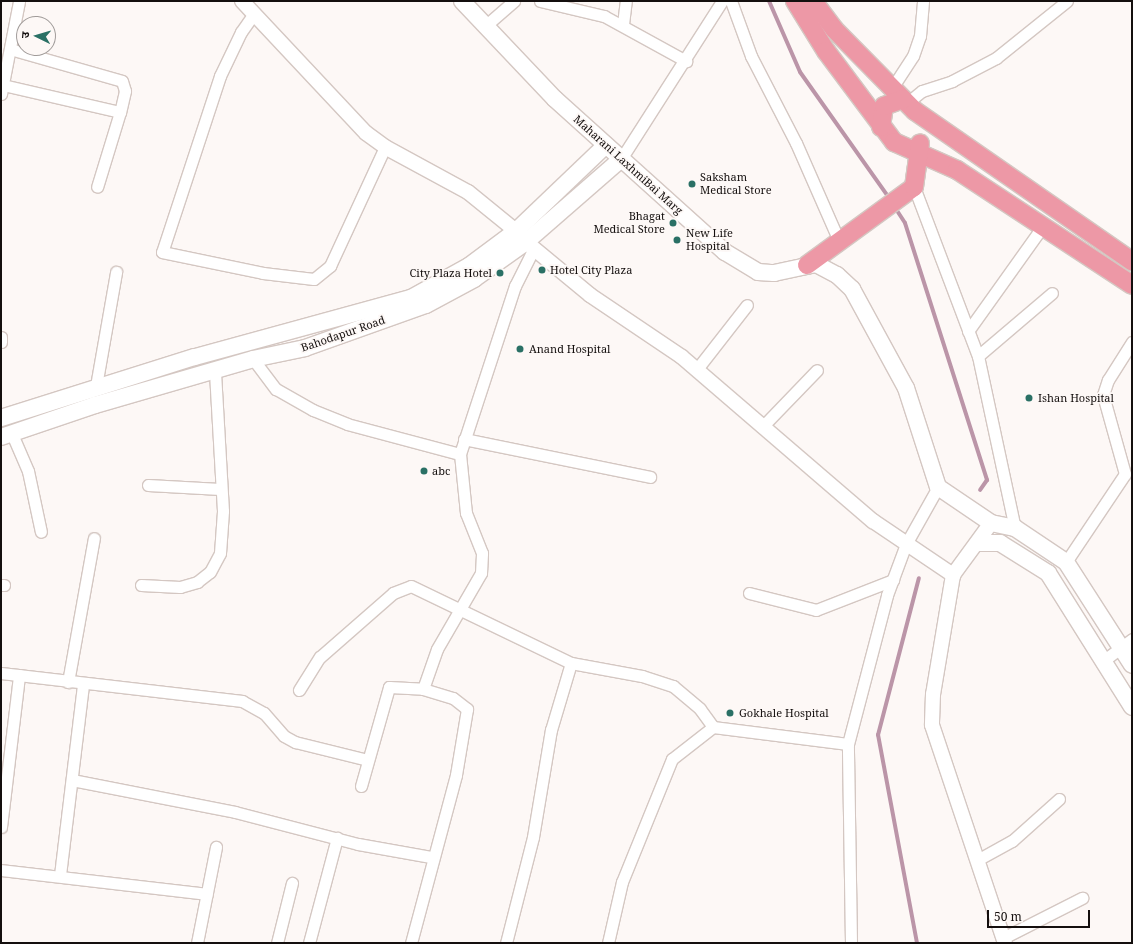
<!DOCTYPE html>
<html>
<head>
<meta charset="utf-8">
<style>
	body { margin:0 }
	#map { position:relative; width:1133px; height:944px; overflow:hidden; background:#fdf8f6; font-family:"Noto Serif","Noto Sans Devanagari",serif }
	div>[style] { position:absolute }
	.stream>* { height:4px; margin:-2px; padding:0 2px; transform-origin:2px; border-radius:2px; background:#bb95a8 }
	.roads { filter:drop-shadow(1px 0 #d4c7c2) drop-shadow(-1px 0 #d4c7c2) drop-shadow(0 1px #d4c7c2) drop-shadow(0 -1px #d4c7c2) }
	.minor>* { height:11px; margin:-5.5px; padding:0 5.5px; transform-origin:5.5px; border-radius:5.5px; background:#fff }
	.tertiary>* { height:14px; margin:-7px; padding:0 7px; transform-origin:7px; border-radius:7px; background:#fff }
	.secondary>* { height:16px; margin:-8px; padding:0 8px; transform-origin:8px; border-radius:8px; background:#fff }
	.primary>* { height:18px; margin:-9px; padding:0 9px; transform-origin:9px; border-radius:9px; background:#ed98a6 }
	.dots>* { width:11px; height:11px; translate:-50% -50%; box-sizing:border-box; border:2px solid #fdf8f6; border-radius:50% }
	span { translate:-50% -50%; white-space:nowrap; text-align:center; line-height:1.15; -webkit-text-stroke:3.5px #fdf8f6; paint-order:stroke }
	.street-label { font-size:11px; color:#140f0e }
	.poi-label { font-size:11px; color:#140f0e }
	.left { translate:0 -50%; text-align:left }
	.right { translate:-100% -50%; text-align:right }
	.frame { position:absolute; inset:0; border:2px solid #140f0e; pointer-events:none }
	.north { position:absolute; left:16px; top:16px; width:40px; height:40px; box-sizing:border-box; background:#fdf8f6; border:1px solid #a09b99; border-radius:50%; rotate:275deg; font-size:11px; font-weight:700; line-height:16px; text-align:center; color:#140f0e }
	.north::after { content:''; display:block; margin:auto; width:14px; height:18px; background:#2a7065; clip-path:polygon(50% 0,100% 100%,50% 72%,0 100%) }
	.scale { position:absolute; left:987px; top:910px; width:103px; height:18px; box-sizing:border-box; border:2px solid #140f0e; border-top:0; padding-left:5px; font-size:12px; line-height:14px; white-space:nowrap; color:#140f0e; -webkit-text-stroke:3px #fdf8f6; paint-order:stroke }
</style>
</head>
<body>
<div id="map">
	<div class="stream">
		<div style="left:769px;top:1px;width:77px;rotate:66.4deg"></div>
		<div style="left:800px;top:72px;width:156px;rotate:54.7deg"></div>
		<div style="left:894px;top:206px;width:20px;rotate:57deg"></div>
		<div style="left:905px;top:223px;width:270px;rotate:72.3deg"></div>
		<div style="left:987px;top:480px;width:12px;rotate:125deg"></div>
		<div style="left:917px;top:943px;width:212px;rotate:-100.6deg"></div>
		<div style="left:878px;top:735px;width:162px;rotate:-75.4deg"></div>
	</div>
	<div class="roads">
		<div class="minor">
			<div style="left:540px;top:1px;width:66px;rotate:13.2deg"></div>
			<div style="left:604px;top:16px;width:94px;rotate:28.8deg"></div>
			<div style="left:731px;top:1px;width:59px;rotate:70deg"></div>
			<div style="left:751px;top:56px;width:98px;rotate:62.7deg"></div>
			<div style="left:796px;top:143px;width:109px;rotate:66.3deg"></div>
			<div style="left:253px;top:15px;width:21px;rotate:125deg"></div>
			<div style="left:241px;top:32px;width:49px;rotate:115.5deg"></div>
			<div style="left:220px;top:76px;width:185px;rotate:108.2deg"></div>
			<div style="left:162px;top:252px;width:103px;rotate:11.7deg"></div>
			<div style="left:263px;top:273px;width:51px;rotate:6.7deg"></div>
			<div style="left:314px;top:279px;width:21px;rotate:-39deg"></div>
			<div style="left:330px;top:266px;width:131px;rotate:-65.2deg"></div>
			<div style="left:623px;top:24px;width:23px;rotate:-83deg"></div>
			<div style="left:484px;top:27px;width:40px;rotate:-41deg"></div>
			<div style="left:10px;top:49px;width:116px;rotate:15.9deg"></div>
			<div style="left:122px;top:81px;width:10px;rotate:73deg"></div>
			<div style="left:125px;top:91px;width:22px;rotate:103deg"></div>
			<div style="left:120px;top:112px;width:78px;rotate:107deg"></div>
			<div style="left:3px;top:85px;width:120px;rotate:13deg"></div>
			<div style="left:892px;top:88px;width:38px;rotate:-57deg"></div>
			<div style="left:913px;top:56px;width:21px;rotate:-71deg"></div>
			<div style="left:920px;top:36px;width:35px;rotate:-85deg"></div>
			<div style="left:1px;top:94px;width:95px;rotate:-79deg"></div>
			<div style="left:907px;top:103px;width:19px;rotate:-39deg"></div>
			<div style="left:922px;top:91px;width:32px;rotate:-18deg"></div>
			<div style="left:952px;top:81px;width:50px;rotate:-27.6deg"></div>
			<div style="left:996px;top:58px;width:91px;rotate:-38.8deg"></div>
			<div style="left:621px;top:159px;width:188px;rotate:-57.4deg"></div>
			<div style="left:914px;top:187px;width:181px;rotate:69.3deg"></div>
			<div style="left:978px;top:356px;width:176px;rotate:77.9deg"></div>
			<div style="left:968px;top:331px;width:129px;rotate:-54.5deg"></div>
			<div style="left:1px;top:337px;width:5px;rotate:90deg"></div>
			<div style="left:978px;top:356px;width:97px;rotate:-40.4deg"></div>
			<div style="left:253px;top:359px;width:38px;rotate:53deg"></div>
			<div style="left:276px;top:389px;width:43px;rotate:29.6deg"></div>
			<div style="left:313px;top:410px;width:37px;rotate:22deg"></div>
			<div style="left:347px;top:424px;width:117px;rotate:14.9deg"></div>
			<div style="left:697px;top:369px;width:81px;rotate:-52deg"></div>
			<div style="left:96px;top:386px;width:116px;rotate:-80deg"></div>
			<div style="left:762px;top:427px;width:79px;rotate:-46deg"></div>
			<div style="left:12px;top:434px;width:40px;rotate:66.6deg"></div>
			<div style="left:28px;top:471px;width:62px;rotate:78deg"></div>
			<div style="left:464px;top:439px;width:190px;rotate:11.5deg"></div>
			<div style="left:148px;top:485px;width:72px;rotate:3.2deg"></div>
			<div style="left:1066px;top:562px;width:106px;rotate:-56.2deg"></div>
			<div style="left:1125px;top:474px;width:82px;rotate:-105.6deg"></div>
			<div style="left:1103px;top:395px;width:16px;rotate:-72deg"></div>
			<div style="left:1108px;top:380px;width:45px;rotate:-57.7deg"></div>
			<div style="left:1px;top:585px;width:3px"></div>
			<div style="left:141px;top:585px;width:39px;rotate:3deg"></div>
			<div style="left:180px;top:587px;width:18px;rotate:-16deg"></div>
			<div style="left:197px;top:582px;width:16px;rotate:-38deg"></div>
			<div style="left:210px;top:572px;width:21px;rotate:-62deg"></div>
			<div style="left:220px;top:553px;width:42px;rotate:-85.9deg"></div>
			<div style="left:223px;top:511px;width:139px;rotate:-93.3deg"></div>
			<div style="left:749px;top:593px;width:69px;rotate:14.2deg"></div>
			<div style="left:816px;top:610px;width:83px;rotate:-21.3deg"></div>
			<div style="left:1103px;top:661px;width:36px;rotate:-37deg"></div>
			<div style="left:1px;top:673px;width:243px;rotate:6.6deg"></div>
			<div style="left:242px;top:701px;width:25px;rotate:29deg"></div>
			<div style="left:264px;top:713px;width:30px;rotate:49deg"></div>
			<div style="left:284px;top:736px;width:13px;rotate:29deg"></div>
			<div style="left:295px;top:742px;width:75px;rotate:13.9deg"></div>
			<div style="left:68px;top:682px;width:146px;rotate:-79.8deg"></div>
			<div style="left:423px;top:689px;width:42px;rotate:-70.7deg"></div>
			<div style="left:437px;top:649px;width:88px;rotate:-59.9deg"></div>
			<div style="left:481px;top:573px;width:20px;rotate:-87deg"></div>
			<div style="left:482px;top:553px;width:43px;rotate:-111.8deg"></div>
			<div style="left:466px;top:513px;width:59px;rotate:-95.8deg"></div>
			<div style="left:460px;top:454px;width:177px;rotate:-71.9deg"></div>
			<div style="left:515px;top:286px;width:40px;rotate:-63.4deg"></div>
			<div style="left:299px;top:690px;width:39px;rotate:-58deg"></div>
			<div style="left:320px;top:657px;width:97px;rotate:-41.2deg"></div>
			<div style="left:393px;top:593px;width:19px;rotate:-21deg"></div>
			<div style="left:411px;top:586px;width:178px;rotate:25.7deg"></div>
			<div style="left:571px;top:663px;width:72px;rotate:10.4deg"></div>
			<div style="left:642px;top:676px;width:33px;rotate:18deg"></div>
			<div style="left:673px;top:686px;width:35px;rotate:40deg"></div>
			<div style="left:700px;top:709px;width:22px;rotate:54deg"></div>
			<div style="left:713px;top:727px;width:136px;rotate:7.2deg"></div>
			<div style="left:72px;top:780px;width:166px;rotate:11.1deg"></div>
			<div style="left:235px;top:812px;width:127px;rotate:14.6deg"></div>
			<div style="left:358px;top:844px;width:74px;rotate:10.1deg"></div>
			<div style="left:361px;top:786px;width:103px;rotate:-74.2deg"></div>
			<div style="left:389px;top:687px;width:34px;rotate:3deg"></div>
			<div style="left:423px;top:689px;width:31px;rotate:17deg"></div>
			<div style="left:453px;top:698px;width:18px;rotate:38deg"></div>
			<div style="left:467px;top:709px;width:67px;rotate:99.5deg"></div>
			<div style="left:456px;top:775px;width:174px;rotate:105deg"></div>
			<div style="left:1px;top:827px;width:153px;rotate:-83.2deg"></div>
			<div style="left:979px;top:859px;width:38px;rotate:-29deg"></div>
			<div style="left:1012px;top:841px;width:63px;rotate:-41.8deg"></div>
			<div style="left:1px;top:870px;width:207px;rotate:6.6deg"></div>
			<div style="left:60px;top:875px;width:192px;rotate:-83.1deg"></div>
			<div style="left:1003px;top:938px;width:89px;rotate:-26.9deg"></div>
			<div style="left:197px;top:943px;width:98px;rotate:-78.8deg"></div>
			<div style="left:277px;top:943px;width:62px;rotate:-76deg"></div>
			<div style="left:309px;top:943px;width:109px;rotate:-75.1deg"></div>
			<div style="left:506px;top:943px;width:109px;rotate:-75.7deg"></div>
			<div style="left:533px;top:837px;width:109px;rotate:-80.5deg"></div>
			<div style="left:551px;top:730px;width:70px;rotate:-73.4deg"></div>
			<div style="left:608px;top:943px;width:63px;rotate:-77.1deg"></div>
			<div style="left:622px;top:882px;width:133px;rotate:-67.9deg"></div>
			<div style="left:672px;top:759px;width:52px;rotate:-38deg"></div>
			<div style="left:851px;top:943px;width:199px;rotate:-90.9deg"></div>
			<div style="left:848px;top:744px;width:154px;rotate:-75.3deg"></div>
			<div style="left:887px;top:595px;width:54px;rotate:-69.6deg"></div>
			<div style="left:906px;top:544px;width:65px;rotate:-60.7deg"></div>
		</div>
		<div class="tertiary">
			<div style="left:242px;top:1px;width:181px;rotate:46.8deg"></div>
			<div style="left:366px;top:133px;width:24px;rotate:36deg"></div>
			<div style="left:385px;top:147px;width:94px;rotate:28.5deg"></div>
			<div style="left:468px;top:192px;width:62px;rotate:39.1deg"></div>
			<div style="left:526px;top:242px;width:83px;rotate:39.6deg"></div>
			<div style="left:590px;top:295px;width:111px;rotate:34deg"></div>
			<div style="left:682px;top:357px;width:252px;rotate:40.7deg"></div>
			<div style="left:873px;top:521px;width:97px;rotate:34deg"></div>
			<div style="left:991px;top:523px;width:64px;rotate:126.2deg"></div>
			<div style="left:953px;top:575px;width:121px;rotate:99.5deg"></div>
			<div style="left:933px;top:694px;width:31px;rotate:92deg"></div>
			<div style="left:932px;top:725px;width:230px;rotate:71.5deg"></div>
		</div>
		<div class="secondary">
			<div style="left:462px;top:1px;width:135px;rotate:46.5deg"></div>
			<div style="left:555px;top:99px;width:229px;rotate:42deg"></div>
			<div style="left:725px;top:252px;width:39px;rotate:31deg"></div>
			<div style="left:758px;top:272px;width:16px;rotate:4deg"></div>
			<div style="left:774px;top:273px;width:43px;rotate:-12.1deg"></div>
			<div style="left:816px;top:264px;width:24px;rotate:28deg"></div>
			<div style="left:837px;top:275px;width:21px;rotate:43deg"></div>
			<div style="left:852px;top:289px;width:113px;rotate:61.4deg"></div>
			<div style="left:906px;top:388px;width:104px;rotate:72.1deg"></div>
			<div style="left:938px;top:487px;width:64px;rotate:34.2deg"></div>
			<div style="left:991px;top:523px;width:25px;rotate:12deg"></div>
			<div style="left:1015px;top:528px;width:61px;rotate:33.7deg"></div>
			<div style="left:1066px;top:562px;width:122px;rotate:57.3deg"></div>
			<div style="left:1px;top:418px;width:203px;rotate:-17.5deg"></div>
			<div style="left:195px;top:357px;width:224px;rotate:-15.3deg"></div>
			<div style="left:411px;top:298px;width:66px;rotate:-28.9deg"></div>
			<div style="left:469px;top:266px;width:59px;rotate:-36.7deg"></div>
			<div style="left:516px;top:231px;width:124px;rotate:-43.7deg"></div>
			<div style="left:1px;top:437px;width:99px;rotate:-18.8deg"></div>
			<div style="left:95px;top:405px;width:165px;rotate:-16.2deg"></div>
			<div style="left:253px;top:359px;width:53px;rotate:-11.9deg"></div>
			<div style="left:305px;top:348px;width:128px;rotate:-19.6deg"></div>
			<div style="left:426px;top:305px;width:55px;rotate:-28.4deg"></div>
			<div style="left:474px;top:279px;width:64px;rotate:-35.4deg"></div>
			<div style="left:526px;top:242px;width:126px;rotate:-41.1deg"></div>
			<div style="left:980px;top:543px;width:20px"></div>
			<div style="left:1000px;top:543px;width:57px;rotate:32deg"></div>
			<div style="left:1048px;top:573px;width:158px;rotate:57.9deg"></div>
		</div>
		<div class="primary">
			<div style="left:795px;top:1px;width:59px;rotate:58.2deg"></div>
			<div style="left:826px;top:51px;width:114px;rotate:53.2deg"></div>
			<div style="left:894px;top:142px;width:69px;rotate:24deg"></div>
			<div style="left:957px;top:170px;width:209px;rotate:33.3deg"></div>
			<div style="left:813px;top:1px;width:35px;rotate:53deg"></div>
			<div style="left:834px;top:29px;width:115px;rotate:45.4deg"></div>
			<div style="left:915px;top:111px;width:264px;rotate:34.7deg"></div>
			<div style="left:881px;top:127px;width:21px;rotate:-82deg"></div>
			<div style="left:884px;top:106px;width:20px;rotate:-20deg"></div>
			<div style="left:807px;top:265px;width:132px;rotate:-36.1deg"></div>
			<div style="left:914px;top:187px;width:44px;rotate:-82.2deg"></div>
		</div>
	</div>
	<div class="dots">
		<div style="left:692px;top:184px;background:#2a7065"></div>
		<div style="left:673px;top:223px;background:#2a7065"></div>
		<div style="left:677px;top:240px;background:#2a7065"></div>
		<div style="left:542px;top:270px;background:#2a7065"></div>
		<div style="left:500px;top:273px;background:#2a7065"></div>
		<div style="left:520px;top:349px;background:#2a7065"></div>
		<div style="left:1029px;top:398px;background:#2a7065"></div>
		<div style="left:424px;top:471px;background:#2a7065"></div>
		<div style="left:730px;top:713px;background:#2a7065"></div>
	</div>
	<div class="street-label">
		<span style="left:628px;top:165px;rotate:42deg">Maharani LaxhmiBai Marg</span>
		<span style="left:343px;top:334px;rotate:-19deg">Bahodapur Road</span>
	</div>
	<div class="poi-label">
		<span class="left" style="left:700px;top:184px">Saksham<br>Medical Store</span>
		<span class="right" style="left:665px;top:223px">Bhagat<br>Medical Store</span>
		<span class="left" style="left:686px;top:240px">New Life<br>Hospital</span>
		<span class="left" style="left:550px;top:270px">Hotel City Plaza</span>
		<span class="right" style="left:492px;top:273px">City Plaza Hotel</span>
		<span class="left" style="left:529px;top:349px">Anand Hospital</span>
		<span class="left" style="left:1038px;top:398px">Ishan Hospital</span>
		<span class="left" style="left:432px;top:471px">abc</span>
		<span class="left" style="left:739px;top:713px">Gokhale Hospital</span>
	</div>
	<div class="frame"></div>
	<div class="north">उ</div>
	<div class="scale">50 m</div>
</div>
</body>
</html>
